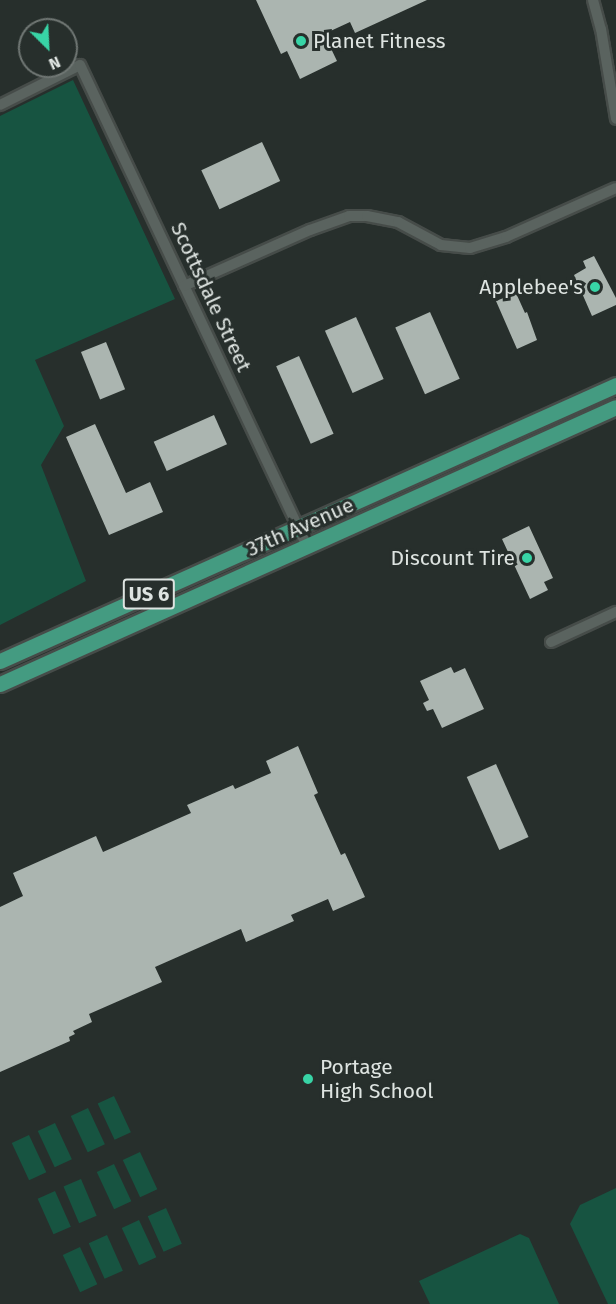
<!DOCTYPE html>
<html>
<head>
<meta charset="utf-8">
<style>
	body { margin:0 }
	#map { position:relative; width:616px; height:1304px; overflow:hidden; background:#272f2c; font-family:"Fira Sans",sans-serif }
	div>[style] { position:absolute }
	.green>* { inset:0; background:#175441; transform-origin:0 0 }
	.building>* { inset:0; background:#abb5b0; transform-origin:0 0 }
	.roads { filter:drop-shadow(2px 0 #464c49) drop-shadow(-2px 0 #464c49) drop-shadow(0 2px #464c49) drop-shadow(0 -2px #464c49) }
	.minor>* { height:10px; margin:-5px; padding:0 5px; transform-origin:5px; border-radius:5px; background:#5a635f }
	.primary>* { height:15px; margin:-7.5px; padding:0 7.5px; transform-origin:7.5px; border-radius:7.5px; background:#449b81 }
	.dots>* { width:16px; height:16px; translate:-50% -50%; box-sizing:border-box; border:3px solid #272f2c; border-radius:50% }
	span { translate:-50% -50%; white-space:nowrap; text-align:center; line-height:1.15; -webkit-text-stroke:6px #272f2c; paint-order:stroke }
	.shield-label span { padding:2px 4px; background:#272f2c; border:2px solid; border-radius:4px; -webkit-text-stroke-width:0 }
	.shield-label { font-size:20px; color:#dee4e1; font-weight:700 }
	.poi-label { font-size:21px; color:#dee4e1 }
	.left { translate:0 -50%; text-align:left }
	.right { translate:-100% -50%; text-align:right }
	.street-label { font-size:21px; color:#dee4e1 }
	.north { position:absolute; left:18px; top:18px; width:60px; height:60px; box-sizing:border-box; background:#272f2c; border:2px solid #707774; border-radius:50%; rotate:156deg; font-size:16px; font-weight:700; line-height:24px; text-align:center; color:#dee4e1 }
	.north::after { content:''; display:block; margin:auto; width:21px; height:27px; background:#38d4a6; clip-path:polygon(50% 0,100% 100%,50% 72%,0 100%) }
</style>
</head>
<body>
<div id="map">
	<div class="green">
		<div style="clip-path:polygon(73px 80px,175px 299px,35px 360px,64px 426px,41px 465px,86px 581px,0 625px,0 116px)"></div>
		<div style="left:114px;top:1096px;width:40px;height:18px;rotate:65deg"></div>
		<div style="left:88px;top:1108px;width:40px;height:19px;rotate:65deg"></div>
		<div style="left:55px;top:1123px;width:40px;height:19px;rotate:65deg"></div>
		<div style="left:29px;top:1135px;width:41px;height:19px;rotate:65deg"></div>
		<div style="left:140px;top:1152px;width:41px;height:19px;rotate:65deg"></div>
		<div style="left:114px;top:1164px;width:41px;height:19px;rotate:65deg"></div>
		<div style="left:81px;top:1179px;width:40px;height:19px;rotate:67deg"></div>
		<div style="clip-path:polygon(616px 1188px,616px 1304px,608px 1304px,570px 1224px,580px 1205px)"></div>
		<div style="left:55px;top:1191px;width:39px;height:19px;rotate:66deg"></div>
		<div style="left:166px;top:1208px;width:39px;height:20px;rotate:66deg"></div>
		<div style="left:139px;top:1220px;width:41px;height:19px;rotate:65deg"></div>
		<div style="clip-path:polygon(520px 1234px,529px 1238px,559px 1304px,430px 1304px,419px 1281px)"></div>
		<div style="left:107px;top:1235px;width:39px;height:20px;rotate:66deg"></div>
		<div style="left:80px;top:1247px;width:41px;height:19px;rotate:65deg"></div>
	</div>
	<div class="building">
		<div style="clip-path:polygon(256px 0,427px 0,355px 33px,350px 22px,324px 34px,337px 61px,300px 79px,287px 51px,281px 54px)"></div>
		<div style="left:262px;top:142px;width:43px;height:67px;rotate:65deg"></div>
		<div style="clip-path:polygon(594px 256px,616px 298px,616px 305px,592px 316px,574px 275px,586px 268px,583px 261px)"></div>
		<div style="clip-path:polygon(516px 293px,525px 313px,527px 312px,537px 340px,517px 349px,496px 301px)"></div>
		<div style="left:430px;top:312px;width:73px;height:38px;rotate:66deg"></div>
		<div style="left:356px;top:317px;width:68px;height:34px;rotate:66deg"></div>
		<div style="left:106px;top:342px;width:51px;height:27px;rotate:68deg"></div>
		<div style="left:299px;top:356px;width:85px;height:25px;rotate:66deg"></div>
		<div style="left:214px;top:415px;width:32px;height:66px;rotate:66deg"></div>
		<div style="clip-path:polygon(95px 424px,126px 493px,150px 482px,163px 512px,109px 535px,66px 437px)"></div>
		<div style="clip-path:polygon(529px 526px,553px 578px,544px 582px,548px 590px,530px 599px,502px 539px)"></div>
		<div style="clip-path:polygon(451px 667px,454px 673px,465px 668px,484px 709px,442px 728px,433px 709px,427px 711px,423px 703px,429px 700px,420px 681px)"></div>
		<div style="clip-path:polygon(298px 746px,318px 793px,314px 795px,341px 855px,345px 853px,365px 897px,333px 911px,328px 899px,291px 915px,294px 921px,246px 942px,241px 929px,155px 967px,162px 982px,89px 1014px,92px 1022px,73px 1031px,75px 1034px,69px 1037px,70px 1041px,0 1072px,0 907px,23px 896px,13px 873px,96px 836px,103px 852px,191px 813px,187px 805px,233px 785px,235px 789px,271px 773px,266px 761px)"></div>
		<div style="left:496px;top:764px;width:80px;height:32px;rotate:66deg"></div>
	</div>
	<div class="roads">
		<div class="minor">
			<div style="left:593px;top:0;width:30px;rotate:75deg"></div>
			<div style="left:601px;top:29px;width:91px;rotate:80.5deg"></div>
			<div style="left:0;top:105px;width:89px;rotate:-26.6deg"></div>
			<div style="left:80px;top:65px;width:532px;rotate:64.74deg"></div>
			<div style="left:184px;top:286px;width:138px;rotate:-24deg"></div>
			<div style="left:310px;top:230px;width:41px;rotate:-19.7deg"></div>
			<div style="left:349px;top:216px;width:18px"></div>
			<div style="left:367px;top:216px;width:32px;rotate:11deg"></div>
			<div style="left:398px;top:222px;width:49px;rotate:28.1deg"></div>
			<div style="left:441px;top:245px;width:29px;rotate:6deg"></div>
			<div style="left:470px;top:248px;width:38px;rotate:-17deg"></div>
			<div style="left:506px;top:237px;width:120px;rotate:-24deg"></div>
			<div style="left:551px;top:642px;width:72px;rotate:-24.8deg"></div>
		</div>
		<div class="primary">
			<div style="left:0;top:661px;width:675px;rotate:-24.13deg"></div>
			<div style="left:0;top:684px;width:675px;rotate:-24.21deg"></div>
		</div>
	</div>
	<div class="dots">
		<div style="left:301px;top:41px;background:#38d4a6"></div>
		<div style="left:595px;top:287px;background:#38d4a6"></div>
		<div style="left:527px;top:558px;background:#38d4a6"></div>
		<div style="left:308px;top:1079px;background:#38d4a6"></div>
	</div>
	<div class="shield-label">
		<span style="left:149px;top:594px">US 6</span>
	</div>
	<div class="poi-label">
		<span class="left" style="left:313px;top:41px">Planet Fitness</span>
		<span class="right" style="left:583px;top:287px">Applebee's</span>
		<span class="right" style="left:515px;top:558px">Discount Tire</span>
		<span class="left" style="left:320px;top:1079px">Portage<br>High School</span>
	</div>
	<div class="street-label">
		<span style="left:211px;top:297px;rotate:65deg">Scottsdale Street</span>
		<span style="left:300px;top:527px;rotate:-24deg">37th Avenue</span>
	</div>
	<div class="north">N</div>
</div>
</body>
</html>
